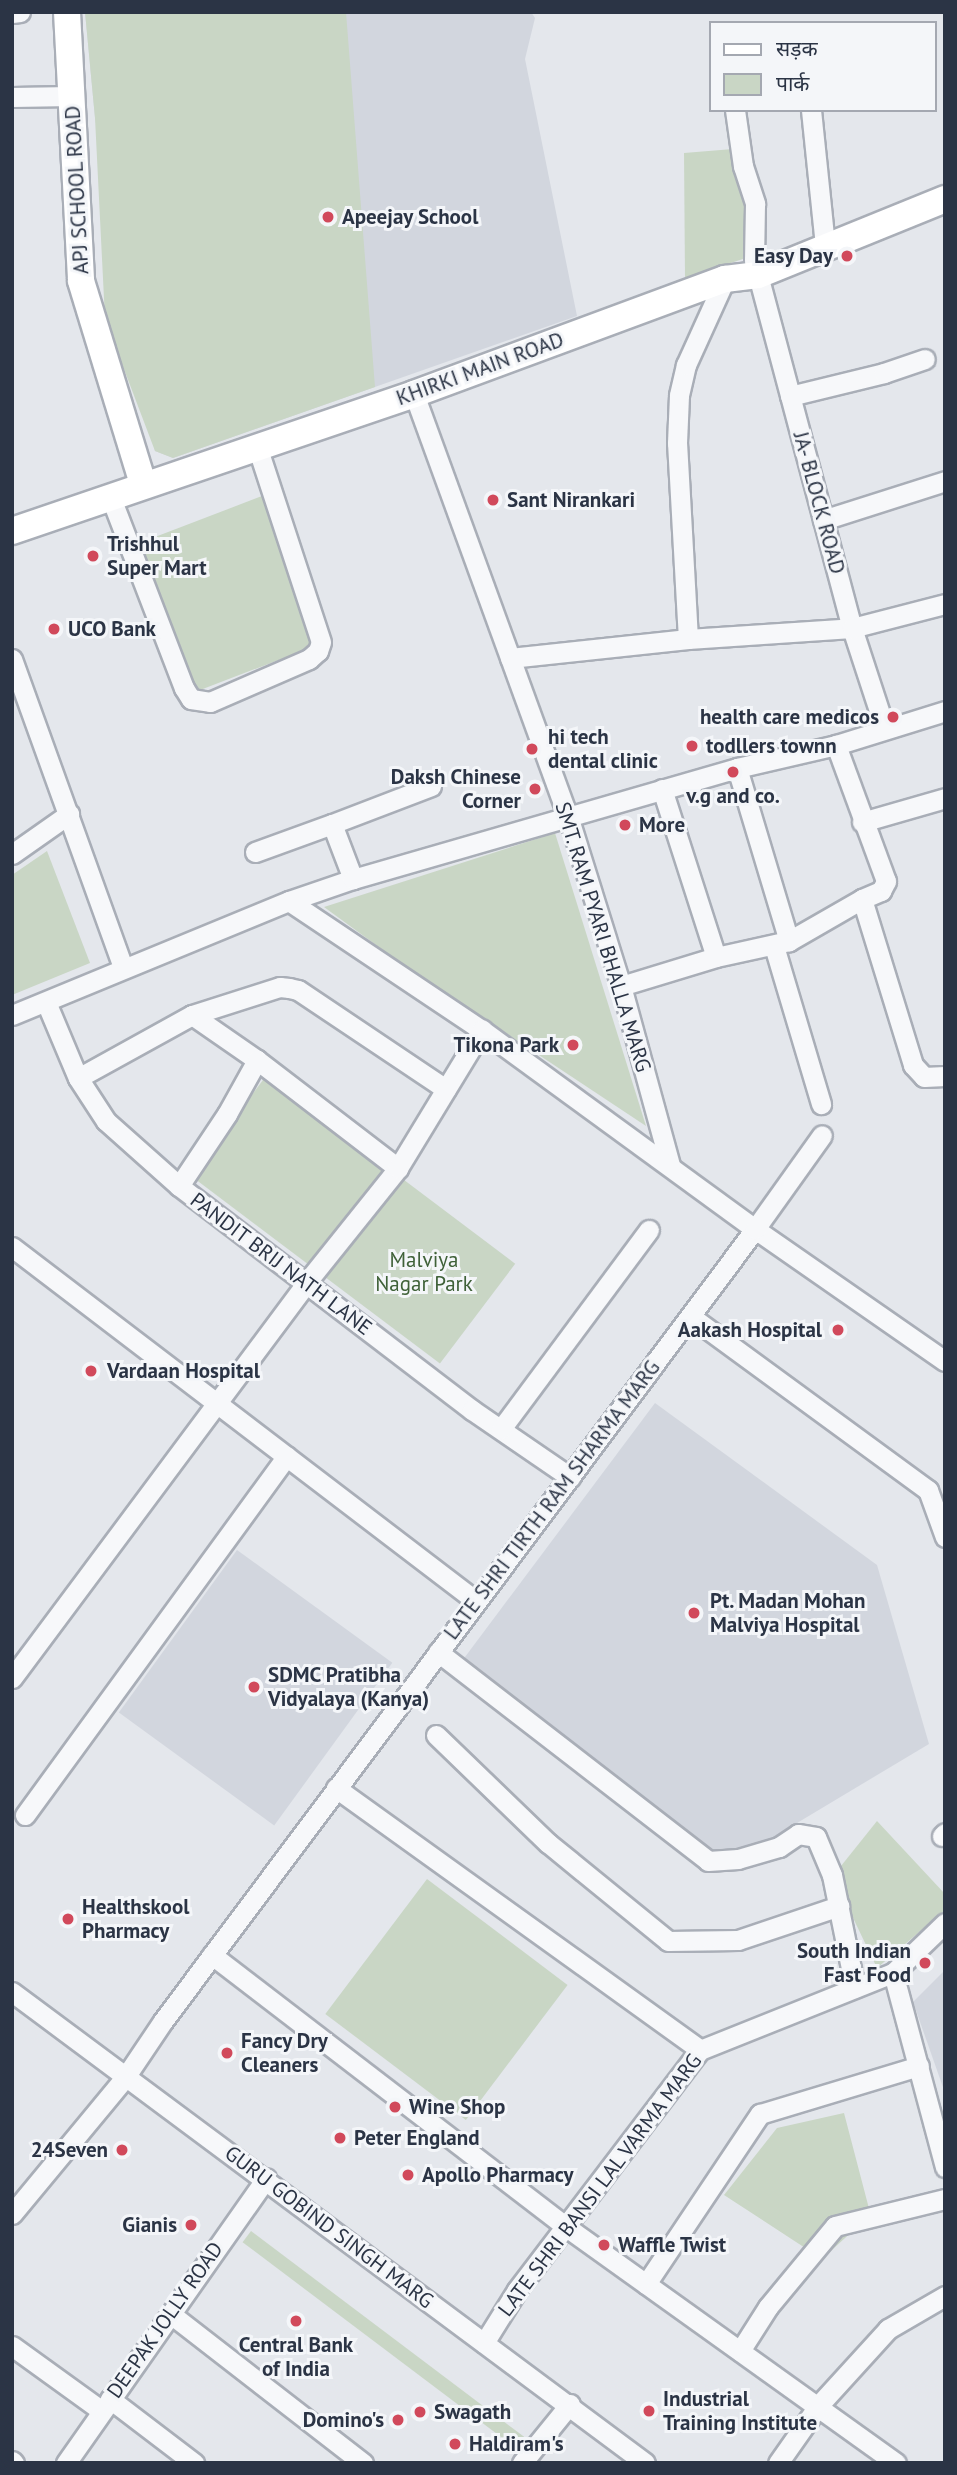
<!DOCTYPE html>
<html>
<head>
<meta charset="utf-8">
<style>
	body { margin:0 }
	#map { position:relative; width:957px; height:2475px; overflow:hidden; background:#e4e7ec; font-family:"PT Sans","Noto Sans Devanagari",sans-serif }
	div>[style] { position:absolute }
	.built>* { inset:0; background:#d2d6de; transform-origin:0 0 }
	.green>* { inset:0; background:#c9d6c5; transform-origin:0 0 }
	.roads { filter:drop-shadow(2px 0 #a9aeb7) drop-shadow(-2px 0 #a9aeb7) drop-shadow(0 2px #a9aeb7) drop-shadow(0 -2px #a9aeb7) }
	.street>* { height:19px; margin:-9.5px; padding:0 9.5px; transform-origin:9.5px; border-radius:9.5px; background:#f7f8fa }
	.secondary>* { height:26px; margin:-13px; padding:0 13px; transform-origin:13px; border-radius:13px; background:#fff }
	.dots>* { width:19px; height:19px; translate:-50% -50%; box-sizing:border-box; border:4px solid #f4f6f9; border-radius:50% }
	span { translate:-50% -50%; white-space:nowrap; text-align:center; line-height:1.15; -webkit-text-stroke:6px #f4f6f9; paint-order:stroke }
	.street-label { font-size:21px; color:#2b3445 }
	.poi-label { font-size:21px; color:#2b3445; font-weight:700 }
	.left { translate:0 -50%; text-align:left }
	.right { translate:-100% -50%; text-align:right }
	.park-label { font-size:21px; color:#3f6138 }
	.frame { position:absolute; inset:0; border:14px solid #2b3445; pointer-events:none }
	.legend { position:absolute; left:709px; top:21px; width:228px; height:91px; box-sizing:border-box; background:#f4f6f9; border:2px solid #a4a8b1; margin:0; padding:9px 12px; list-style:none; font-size:21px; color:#2b3445 }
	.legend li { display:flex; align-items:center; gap:14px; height:35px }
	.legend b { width:35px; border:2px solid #a4a8b1 }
</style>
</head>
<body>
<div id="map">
	<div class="built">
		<div style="clip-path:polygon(85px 12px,531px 12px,535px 18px,525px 59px,577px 316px,173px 458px,155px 451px,95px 118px)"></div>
		<div style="clip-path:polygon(655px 1403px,877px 1565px,929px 1744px,720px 1869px,462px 1661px)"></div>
		<div style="left:237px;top:1550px;width:192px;height:201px;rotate:36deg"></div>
		<div style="clip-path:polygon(945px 1970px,945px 2093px,913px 2002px)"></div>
	</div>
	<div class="green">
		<div style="clip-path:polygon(85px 12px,346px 12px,375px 387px,173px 458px,155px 451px,105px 319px,95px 118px)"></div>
		<div style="clip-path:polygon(733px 149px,750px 203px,749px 257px,685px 278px,684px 153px)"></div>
		<div style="left:262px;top:496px;width:159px;height:130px;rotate:69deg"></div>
		<div style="clip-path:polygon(555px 833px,646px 1126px,402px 964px,324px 907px)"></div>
		<div style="clip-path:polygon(47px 851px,90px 963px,12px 995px,12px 875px)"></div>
		<div style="left:266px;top:1076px;width:312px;height:125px;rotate:37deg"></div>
		<div style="clip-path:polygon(877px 1821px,945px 1894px,945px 1910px,877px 1968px,833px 1876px)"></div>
		<div style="left:427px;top:1879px;width:176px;height:169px;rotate:37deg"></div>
		<div style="clip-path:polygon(844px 2113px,872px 2220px,856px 2228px,822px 2259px,724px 2195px,777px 2128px)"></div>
		<div style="left:251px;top:2231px;width:342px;height:14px;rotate:37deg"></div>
	</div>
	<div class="roads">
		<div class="street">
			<div style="left:12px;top:13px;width:8px;rotate:-7deg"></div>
			<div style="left:12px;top:97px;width:60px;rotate:-1deg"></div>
			<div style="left:735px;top:110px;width:57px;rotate:81.9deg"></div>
			<div style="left:743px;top:166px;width:40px;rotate:72deg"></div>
			<div style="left:755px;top:204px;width:56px;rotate:91deg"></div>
			<div style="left:754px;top:260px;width:381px;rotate:75.1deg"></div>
			<div style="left:852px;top:628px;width:106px;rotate:71.9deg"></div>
			<div style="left:811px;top:110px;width:136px;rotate:84.1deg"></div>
			<div style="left:414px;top:394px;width:449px;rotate:70deg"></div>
			<div style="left:568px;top:816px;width:178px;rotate:72.7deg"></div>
			<div style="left:621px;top:986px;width:186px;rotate:74.7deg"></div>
			<div style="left:790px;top:396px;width:97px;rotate:-13.7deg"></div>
			<div style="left:884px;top:373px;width:43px;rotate:-18.9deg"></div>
			<div style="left:111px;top:498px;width:204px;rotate:69deg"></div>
			<div style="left:184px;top:688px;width:13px;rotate:58deg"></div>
			<div style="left:191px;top:699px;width:19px;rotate:9deg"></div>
			<div style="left:210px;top:702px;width:108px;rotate:-23.5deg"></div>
			<div style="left:309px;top:659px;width:12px;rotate:-42deg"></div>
			<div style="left:318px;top:651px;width:9px;rotate:-72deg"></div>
			<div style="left:321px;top:642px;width:206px;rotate:-108.1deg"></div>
			<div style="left:823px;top:520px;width:128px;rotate:-17.7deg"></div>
			<div style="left:688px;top:639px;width:196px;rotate:-93.2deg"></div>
			<div style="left:677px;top:443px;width:48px;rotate:-87.6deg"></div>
			<div style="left:679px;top:395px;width:31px;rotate:-77deg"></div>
			<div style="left:686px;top:365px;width:94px;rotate:-65.6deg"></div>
			<div style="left:510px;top:658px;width:179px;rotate:-6.1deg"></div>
			<div style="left:688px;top:639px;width:164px;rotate:-3.8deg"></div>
			<div style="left:852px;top:628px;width:96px;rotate:-14.5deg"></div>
			<div style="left:12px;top:659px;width:328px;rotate:70.2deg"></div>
			<div style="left:737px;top:768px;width:181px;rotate:73.3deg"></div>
			<div style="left:662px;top:789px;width:176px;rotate:72.2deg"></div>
			<div style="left:862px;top:822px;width:86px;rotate:-16.1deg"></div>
			<div style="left:332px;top:824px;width:106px;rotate:-21deg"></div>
			<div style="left:255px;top:852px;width:82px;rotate:-20deg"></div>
			<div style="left:332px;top:824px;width:59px;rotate:69.1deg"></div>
			<div style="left:12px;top:854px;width:70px;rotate:-35.1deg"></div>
			<div style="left:862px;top:899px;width:174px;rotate:72.9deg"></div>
			<div style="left:913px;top:1065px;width:16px;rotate:47deg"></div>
			<div style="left:924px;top:1077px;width:21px;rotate:-3deg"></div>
			<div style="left:289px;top:901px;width:232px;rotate:33.8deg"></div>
			<div style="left:482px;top:1030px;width:338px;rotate:36.1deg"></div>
			<div style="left:755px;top:1229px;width:231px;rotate:34.8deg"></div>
			<div style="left:774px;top:946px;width:165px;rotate:73.4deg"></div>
			<div style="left:621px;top:986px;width:99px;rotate:-17deg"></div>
			<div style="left:716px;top:957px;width:75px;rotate:-12.4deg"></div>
			<div style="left:789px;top:941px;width:84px;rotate:-29.9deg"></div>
			<div style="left:862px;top:899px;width:21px;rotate:-23deg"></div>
			<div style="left:881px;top:891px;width:11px;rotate:-63deg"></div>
			<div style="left:886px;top:881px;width:145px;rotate:-110.2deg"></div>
			<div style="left:46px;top:1002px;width:82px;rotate:67.2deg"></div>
			<div style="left:78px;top:1078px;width:51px;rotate:56.9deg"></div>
			<div style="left:106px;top:1121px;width:98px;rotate:41.7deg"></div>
			<div style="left:179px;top:1186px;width:369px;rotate:37.4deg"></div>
			<div style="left:472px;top:1410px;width:119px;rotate:34.4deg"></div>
			<div style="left:12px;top:1015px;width:300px;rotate:-22.4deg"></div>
			<div style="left:289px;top:901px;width:68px;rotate:-19deg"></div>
			<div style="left:353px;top:879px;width:400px;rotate:-16.1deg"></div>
			<div style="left:737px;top:768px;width:102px;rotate:-13.1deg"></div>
			<div style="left:836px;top:745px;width:114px;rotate:-17.3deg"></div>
			<div style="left:192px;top:1015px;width:92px;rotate:-17.7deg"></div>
			<div style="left:280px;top:987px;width:9px;rotate:6deg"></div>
			<div style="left:289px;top:988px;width:9px;rotate:13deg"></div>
			<div style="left:298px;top:990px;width:178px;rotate:33.8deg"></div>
			<div style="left:78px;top:1078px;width:130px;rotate:-28.9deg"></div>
			<div style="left:192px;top:1015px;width:79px;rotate:34.7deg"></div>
			<div style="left:179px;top:1186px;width:87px;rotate:-56.3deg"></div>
			<div style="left:227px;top:1114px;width:62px;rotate:-60.9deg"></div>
			<div style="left:257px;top:1060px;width:178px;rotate:37.5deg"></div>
			<div style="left:12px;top:1247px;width:584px;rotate:37.34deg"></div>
			<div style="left:690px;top:1316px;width:295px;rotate:36.2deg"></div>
			<div style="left:928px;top:1490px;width:50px;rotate:70.1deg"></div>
			<div style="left:501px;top:1429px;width:248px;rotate:-53.4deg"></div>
			<div style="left:438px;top:1652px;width:341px;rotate:37.7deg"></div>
			<div style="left:708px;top:1861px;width:30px;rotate:-4deg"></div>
			<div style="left:738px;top:1859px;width:43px;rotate:-16.3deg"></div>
			<div style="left:779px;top:1847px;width:23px;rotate:-34deg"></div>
			<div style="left:798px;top:1834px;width:18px;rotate:9deg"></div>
			<div style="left:816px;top:1837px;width:41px;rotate:67.2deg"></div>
			<div style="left:832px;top:1875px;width:115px;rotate:78.5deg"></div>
			<div style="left:12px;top:1678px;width:492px;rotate:-53.3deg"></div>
			<div style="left:306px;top:1283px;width:147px;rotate:-51.3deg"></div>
			<div style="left:398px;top:1168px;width:162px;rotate:-58.7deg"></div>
			<div style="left:436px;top:1735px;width:156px;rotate:44deg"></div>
			<div style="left:548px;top:1843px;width:155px;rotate:39.2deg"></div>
			<div style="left:668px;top:1941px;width:70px;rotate:-0.8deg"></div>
			<div style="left:738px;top:1940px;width:107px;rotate:-18.6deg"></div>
			<div style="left:336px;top:1788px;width:448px;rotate:35.7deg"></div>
			<div style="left:25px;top:1815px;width:444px;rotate:-53.9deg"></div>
			<div style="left:942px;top:1836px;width:4px;rotate:-45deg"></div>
			<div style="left:212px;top:1955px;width:445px;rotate:37.5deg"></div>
			<div style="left:565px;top:2226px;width:407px;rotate:35.6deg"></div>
			<div style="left:893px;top:1973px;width:201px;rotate:75deg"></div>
			<div style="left:12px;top:1992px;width:789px;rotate:36.65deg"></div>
			<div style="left:12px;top:2214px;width:179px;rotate:-50.4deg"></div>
			<div style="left:126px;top:2076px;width:66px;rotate:-56.1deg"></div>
			<div style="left:163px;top:2021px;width:989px;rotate:-53.22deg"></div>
			<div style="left:755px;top:1229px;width:115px;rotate:-54.5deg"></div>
			<div style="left:646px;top:2284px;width:205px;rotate:-56.2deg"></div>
			<div style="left:760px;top:2114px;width:166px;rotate:-16.8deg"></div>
			<div style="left:172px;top:2315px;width:242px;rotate:37.8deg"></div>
			<div style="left:484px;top:2343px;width:62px;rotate:-58.1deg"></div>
			<div style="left:517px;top:2290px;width:302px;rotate:-52.7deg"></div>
			<div style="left:700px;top:2050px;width:208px;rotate:-21.8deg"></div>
			<div style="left:893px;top:1973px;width:72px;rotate:-43.9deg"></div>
			<div style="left:12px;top:2346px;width:111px;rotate:35.8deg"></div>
			<div style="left:740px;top:2351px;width:52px;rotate:-57.5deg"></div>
			<div style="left:768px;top:2307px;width:105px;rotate:-50.4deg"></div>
			<div style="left:835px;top:2226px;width:113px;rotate:-13.8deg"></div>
			<div style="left:110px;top:2399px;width:106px;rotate:37.3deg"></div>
			<div style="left:12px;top:2461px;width:3px;rotate:45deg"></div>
			<div style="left:66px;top:2463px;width:348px;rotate:-54.9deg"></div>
			<div style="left:522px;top:2463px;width:76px;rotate:-50.9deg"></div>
			<div style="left:778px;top:2463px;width:70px;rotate:-54.9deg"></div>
			<div style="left:818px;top:2406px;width:104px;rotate:-47.7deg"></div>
			<div style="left:888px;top:2329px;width:66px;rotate:-30.1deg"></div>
		</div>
		<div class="secondary">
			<div style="left:67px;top:12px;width:269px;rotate:87deg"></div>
			<div style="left:81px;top:281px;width:212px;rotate:73deg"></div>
			<div style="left:12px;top:531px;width:425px;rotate:-18.8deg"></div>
			<div style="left:414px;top:394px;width:332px;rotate:-20.3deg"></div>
			<div style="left:725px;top:279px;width:33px;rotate:-7deg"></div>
			<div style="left:758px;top:275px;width:202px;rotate:-22.1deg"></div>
		</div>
	</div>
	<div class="dots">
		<div style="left:328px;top:217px;background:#d1495b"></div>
		<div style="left:847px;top:256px;background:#d1495b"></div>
		<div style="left:493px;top:500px;background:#d1495b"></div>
		<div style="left:93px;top:556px;background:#d1495b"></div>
		<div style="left:54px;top:629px;background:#d1495b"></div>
		<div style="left:893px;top:717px;background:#d1495b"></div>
		<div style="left:692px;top:746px;background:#d1495b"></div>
		<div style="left:532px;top:749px;background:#d1495b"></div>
		<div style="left:733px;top:772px;background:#d1495b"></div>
		<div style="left:535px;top:789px;background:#d1495b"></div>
		<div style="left:625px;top:825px;background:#d1495b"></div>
		<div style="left:573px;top:1045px;background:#d1495b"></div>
		<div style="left:838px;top:1330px;background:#d1495b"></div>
		<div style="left:91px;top:1371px;background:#d1495b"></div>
		<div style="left:694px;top:1613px;background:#d1495b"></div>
		<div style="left:254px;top:1687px;background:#d1495b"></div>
		<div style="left:68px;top:1919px;background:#d1495b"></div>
		<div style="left:925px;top:1963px;background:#d1495b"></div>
		<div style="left:227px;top:2053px;background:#d1495b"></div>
		<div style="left:395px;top:2107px;background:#d1495b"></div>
		<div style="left:340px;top:2138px;background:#d1495b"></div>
		<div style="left:122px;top:2150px;background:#d1495b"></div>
		<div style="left:408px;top:2175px;background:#d1495b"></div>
		<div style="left:191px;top:2225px;background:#d1495b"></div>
		<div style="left:604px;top:2245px;background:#d1495b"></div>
		<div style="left:296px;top:2321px;background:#d1495b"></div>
		<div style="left:649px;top:2411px;background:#d1495b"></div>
		<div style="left:420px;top:2412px;background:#d1495b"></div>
		<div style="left:398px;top:2420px;background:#d1495b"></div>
		<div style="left:455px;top:2444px;background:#d1495b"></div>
	</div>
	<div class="street-label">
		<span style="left:77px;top:190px;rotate:-93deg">APJ SCHOOL ROAD</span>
		<span style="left:480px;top:369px;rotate:-20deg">KHIRKI MAIN ROAD</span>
		<span style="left:819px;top:503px;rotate:75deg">JA- BLOCK ROAD</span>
		<span style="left:603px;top:937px;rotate:73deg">SMT. RAM PYARI BHALLA MARG</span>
		<span style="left:281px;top:1264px;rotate:37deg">PANDIT BRIJ NATH LANE</span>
		<span style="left:552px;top:1500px;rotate:-53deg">LATE SHRI TIRTH RAM SHARMA MARG</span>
		<span style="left:600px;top:2185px;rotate:-53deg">LATE SHRI BANSI LAL VARMA MARG</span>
		<span style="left:329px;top:2227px;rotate:37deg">GURU GOBIND SINGH MARG</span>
		<span style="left:165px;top:2320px;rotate:-55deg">DEEPAK JOLLY ROAD</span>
	</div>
	<div class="poi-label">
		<span class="left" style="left:342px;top:217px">Apeejay School</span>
		<span class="right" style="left:833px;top:256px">Easy Day</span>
		<span class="left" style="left:507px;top:500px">Sant Nirankari</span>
		<span class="left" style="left:107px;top:556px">Trishhul<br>Super Mart</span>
		<span class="left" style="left:68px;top:629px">UCO Bank</span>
		<span class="right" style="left:879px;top:717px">health care medicos</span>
		<span class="left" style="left:548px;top:749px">hi tech<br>dental clinic</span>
		<span class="left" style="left:706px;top:746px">todllers townn</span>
		<span class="right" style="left:521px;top:789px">Daksh Chinese<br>Corner</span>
		<span style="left:733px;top:796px">v.g and co.</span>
		<span class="left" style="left:639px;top:825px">More</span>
		<span class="right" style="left:559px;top:1045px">Tikona Park</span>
		<span class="right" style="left:822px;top:1330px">Aakash Hospital</span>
		<span class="left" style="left:107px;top:1371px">Vardaan Hospital</span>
		<span class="left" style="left:710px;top:1613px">Pt. Madan Mohan<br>Malviya Hospital</span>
		<span class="left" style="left:268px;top:1687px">SDMC Pratibha<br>Vidyalaya (Kanya)</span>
		<span class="left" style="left:82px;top:1919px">Healthskool<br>Pharmacy</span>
		<span class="right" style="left:911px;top:1963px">South Indian<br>Fast Food</span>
		<span class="left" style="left:241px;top:2053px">Fancy Dry<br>Cleaners</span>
		<span class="left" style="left:409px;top:2107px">Wine Shop</span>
		<span class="left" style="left:354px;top:2138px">Peter England</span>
		<span class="right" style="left:108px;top:2150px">24Seven</span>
		<span class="left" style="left:422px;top:2175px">Apollo Pharmacy</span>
		<span class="right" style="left:177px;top:2225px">Gianis</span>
		<span class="left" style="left:618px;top:2245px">Waffle Twist</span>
		<span style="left:296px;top:2357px">Central Bank<br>of India</span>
		<span class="left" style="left:663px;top:2411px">Industrial<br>Training Institute</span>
		<span class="left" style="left:434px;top:2412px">Swagath</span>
		<span class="right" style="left:384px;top:2420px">Domino's</span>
		<span class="left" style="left:469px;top:2444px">Haldiram's</span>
	</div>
	<div class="park-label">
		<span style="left:424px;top:1272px">Malviya<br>Nagar Park</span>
	</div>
	<div class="frame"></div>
	<ul class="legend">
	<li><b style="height:9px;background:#fff"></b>सड़क</li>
	<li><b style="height:19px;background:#c9d6c5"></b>पार्क</li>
	</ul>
</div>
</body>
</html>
